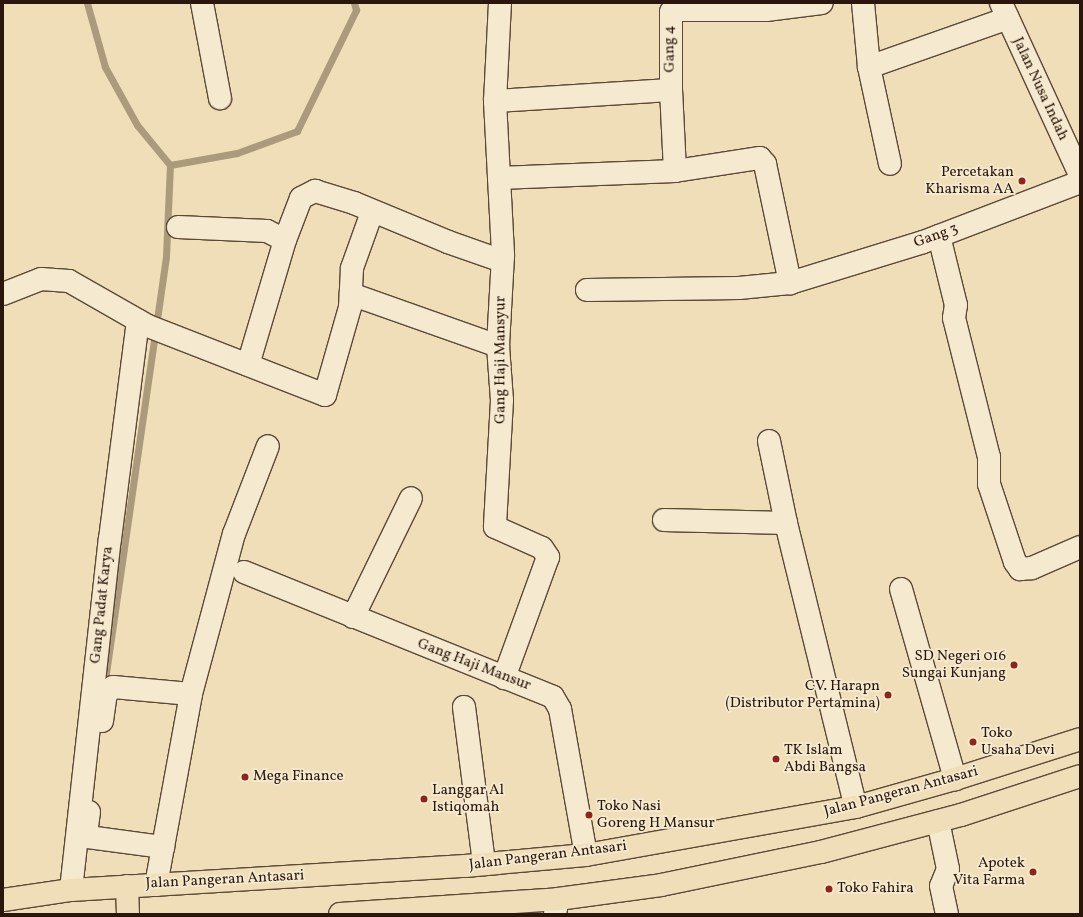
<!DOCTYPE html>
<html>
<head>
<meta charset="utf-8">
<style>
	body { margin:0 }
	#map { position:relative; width:1083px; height:917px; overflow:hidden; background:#efdeb7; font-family:Vollkorn,serif }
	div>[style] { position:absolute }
	.stream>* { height:7px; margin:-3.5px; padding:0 3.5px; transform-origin:3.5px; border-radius:3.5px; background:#ac9a7d }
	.roads { filter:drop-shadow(1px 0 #5b4837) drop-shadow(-1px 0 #5b4837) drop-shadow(0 1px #5b4837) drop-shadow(0 -1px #5b4837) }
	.minor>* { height:22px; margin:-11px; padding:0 11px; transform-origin:11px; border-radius:11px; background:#f5ead0 }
	.highway>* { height:22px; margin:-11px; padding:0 11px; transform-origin:11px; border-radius:11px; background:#efdeb7 }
	.dots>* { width:11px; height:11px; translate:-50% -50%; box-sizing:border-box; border:2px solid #f5ead0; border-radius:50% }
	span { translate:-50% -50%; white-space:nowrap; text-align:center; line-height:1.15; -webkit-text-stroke:3.5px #f5ead0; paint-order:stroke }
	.street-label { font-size:15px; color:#2a160c }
	.poi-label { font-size:15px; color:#2a160c }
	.right { translate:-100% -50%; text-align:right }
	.left { translate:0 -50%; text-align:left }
	.frame { position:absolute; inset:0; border:4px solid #2a160c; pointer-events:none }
</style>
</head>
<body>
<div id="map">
	<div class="stream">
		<div style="left:87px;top:3px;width:66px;rotate:74.3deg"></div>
		<div style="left:105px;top:67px;width:66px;rotate:61.1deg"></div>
		<div style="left:137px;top:125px;width:52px;rotate:50.5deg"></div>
		<div style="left:170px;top:165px;width:68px;rotate:-10.2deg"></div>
		<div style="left:237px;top:153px;width:64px;rotate:-20.1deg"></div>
		<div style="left:297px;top:131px;width:135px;rotate:-64deg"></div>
		<div style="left:356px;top:10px;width:7px;rotate:-106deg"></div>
		<div style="left:104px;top:687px;width:435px;rotate:-81.8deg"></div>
		<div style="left:166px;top:256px;width:91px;rotate:-87.5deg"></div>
	</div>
	<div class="roads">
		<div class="minor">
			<div style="left:202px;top:3px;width:97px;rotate:79.3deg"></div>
			<div style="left:500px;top:3px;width:98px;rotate:92.9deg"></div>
			<div style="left:495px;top:101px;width:155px;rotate:87deg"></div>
			<div style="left:503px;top:256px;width:90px;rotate:93.2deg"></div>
			<div style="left:498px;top:346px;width:54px;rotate:85.8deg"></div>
			<div style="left:502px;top:400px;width:127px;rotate:93.2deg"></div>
			<div style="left:495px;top:527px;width:51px;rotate:24.1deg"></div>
			<div style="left:542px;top:548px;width:11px;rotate:56deg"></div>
			<div style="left:548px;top:557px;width:129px;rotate:110deg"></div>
			<div style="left:863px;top:3px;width:64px;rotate:84.6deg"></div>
			<div style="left:869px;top:67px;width:99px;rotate:77.8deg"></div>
			<div style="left:1001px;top:3px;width:189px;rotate:65.3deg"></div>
			<div style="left:869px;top:67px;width:147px;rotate:-19.4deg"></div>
			<div style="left:495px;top:101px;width:176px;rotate:-3.6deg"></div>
			<div style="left:675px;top:171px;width:81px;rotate:-92.8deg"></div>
			<div style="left:671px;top:90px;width:78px;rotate:-90deg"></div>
			<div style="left:671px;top:12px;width:6px;rotate:-18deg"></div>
			<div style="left:677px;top:10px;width:89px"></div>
			<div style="left:766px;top:10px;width:56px;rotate:-7.1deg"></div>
			<div style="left:499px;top:178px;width:176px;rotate:-2.3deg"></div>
			<div style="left:675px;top:171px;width:86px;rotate:-8.7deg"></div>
			<div style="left:760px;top:158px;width:8px;rotate:50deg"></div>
			<div style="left:765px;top:164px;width:122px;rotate:78.1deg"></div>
			<div style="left:178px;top:227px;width:89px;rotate:2.6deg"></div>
			<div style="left:267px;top:231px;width:20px;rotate:27deg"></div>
			<div style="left:285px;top:240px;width:130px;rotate:106.5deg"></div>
			<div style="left:939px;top:236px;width:71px;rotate:76.2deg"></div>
			<div style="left:956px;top:305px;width:13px;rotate:99deg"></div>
			<div style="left:954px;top:318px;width:143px;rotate:75.9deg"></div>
			<div style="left:989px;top:457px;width:27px;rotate:90deg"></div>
			<div style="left:989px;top:484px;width:82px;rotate:71.6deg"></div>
			<div style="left:1015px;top:562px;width:9px;rotate:54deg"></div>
			<div style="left:1020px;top:569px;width:12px;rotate:-5deg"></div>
			<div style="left:1032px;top:568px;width:52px;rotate:-23.6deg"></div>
			<div style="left:285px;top:240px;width:45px;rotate:-69.1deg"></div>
			<div style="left:301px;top:198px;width:16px;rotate:-27deg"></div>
			<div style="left:315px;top:191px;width:41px;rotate:17.1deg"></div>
			<div style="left:354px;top:203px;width:102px;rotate:22.5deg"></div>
			<div style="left:448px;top:242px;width:57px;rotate:19.4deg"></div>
			<div style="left:587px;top:290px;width:152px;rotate:-0.8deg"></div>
			<div style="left:739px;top:288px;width:51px;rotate:-5.6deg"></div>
			<div style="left:790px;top:283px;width:139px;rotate:-17.1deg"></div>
			<div style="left:923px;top:242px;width:168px;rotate:-20.9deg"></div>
			<div style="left:3px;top:294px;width:41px;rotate:-21.5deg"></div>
			<div style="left:41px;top:279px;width:28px;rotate:4deg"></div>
			<div style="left:69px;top:281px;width:91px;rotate:29.7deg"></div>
			<div style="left:148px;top:326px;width:190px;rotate:21.3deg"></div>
			<div style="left:325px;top:395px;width:91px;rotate:-74.1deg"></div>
			<div style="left:350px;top:307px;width:39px;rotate:-87deg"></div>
			<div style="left:352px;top:268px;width:59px;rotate:-70.3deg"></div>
			<div style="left:351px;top:294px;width:156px;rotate:19.5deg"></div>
			<div style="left:769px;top:441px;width:84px;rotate:78.3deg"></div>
			<div style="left:786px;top:523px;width:292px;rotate:76.2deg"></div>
			<div style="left:664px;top:520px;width:122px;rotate:1.4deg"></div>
			<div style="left:244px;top:572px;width:333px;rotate:22deg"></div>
			<div style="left:553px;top:697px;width:14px;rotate:60deg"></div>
			<div style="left:560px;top:709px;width:148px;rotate:79.9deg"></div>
			<div style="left:901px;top:589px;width:198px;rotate:74.1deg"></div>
			<div style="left:353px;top:617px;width:132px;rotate:-64deg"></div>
			<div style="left:464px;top:707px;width:158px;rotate:82.7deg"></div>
			<div style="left:102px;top:721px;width:27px;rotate:-82deg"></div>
			<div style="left:106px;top:694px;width:10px;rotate:-45deg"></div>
			<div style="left:113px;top:687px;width:78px;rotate:5.1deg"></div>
			<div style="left:89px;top:812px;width:21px;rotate:98deg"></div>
			<div style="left:86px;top:833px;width:4px;rotate:63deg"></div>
			<div style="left:88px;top:837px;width:76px;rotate:7.6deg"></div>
			<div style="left:938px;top:821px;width:49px;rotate:78.2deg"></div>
			<div style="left:948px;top:869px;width:18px;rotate:112deg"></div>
			<div style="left:941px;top:886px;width:29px;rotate:78deg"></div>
			<div style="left:156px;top:885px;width:194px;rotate:-79.6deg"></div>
			<div style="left:191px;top:694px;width:166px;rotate:-75deg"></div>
			<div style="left:234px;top:534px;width:94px;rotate:-68.9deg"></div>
			<div style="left:71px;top:890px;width:353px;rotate:-83.7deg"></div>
			<div style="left:110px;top:539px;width:220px;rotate:-82.7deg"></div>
			<div style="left:555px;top:914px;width:15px;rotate:-79deg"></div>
		</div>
		<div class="highway">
			<div style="left:127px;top:886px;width:28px;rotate:88deg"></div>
			<div style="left:3px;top:900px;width:69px;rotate:-8.4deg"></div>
			<div style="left:71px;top:890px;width:395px;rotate:-3.5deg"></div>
			<div style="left:465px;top:866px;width:121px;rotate:-5.2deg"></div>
			<div style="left:586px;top:855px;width:274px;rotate:-10.1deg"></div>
			<div style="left:856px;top:807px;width:103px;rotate:-15.8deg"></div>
			<div style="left:955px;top:779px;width:131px;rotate:-17.7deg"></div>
			<div style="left:340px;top:914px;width:219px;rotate:-3.9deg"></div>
			<div style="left:558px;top:899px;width:104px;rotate:-7.7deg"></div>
			<div style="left:661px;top:885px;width:163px;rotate:-11.7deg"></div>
			<div style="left:821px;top:852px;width:145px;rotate:-14.8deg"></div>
			<div style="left:961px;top:815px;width:125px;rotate:-18.1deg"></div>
		</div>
	</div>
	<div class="dots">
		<div style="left:1022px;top:181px;background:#8f2418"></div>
		<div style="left:1014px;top:665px;background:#8f2418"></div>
		<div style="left:888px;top:695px;background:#8f2418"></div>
		<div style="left:973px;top:742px;background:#8f2418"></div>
		<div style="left:776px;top:759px;background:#8f2418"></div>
		<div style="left:245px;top:777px;background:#8f2418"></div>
		<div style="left:424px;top:799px;background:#8f2418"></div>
		<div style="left:589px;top:815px;background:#8f2418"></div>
		<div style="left:1033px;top:872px;background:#8f2418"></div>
		<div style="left:829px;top:889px;background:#8f2418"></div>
	</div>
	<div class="street-label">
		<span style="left:670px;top:49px;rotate:-91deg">Gang 4</span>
		<span style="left:1040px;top:89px;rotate:65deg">Jalan Nusa Indah</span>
		<span style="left:936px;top:236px;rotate:-20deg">Gang 3</span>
		<span style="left:501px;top:360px;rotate:-90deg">Gang Haji Mansyur</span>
		<span style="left:102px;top:605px;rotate:-84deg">Gang Padat Karya</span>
		<span style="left:474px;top:665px;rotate:21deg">Gang Haji Mansur</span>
		<span style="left:901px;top:792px;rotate:-15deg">Jalan Pangeran Antasari</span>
		<span style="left:548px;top:856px;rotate:-7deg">Jalan Pangeran Antasari</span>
		<span style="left:225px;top:880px;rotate:-3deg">Jalan Pangeran Antasari</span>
	</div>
	<div class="poi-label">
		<span class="right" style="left:1014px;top:181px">Percetakan<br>Kharisma AA</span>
		<span class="right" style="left:1006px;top:665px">SD Negeri 016<br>Sungai Kunjang</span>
		<span class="right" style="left:880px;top:695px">CV. Harapn<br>(Distributor Pertamina)</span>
		<span class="left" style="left:981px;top:742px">Toko<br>Usaha Devi</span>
		<span class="left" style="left:784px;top:759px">TK Islam<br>Abdi Bangsa</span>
		<span class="left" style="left:253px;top:777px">Mega Finance</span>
		<span class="left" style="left:432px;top:799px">Langgar Al<br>Istiqomah</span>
		<span class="left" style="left:597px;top:815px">Toko Nasi<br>Goreng H Mansur</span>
		<span class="right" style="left:1025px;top:872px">Apotek<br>Vita Farma</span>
		<span class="left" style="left:837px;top:889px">Toko Fahira</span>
	</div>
	<div class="frame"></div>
</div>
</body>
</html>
